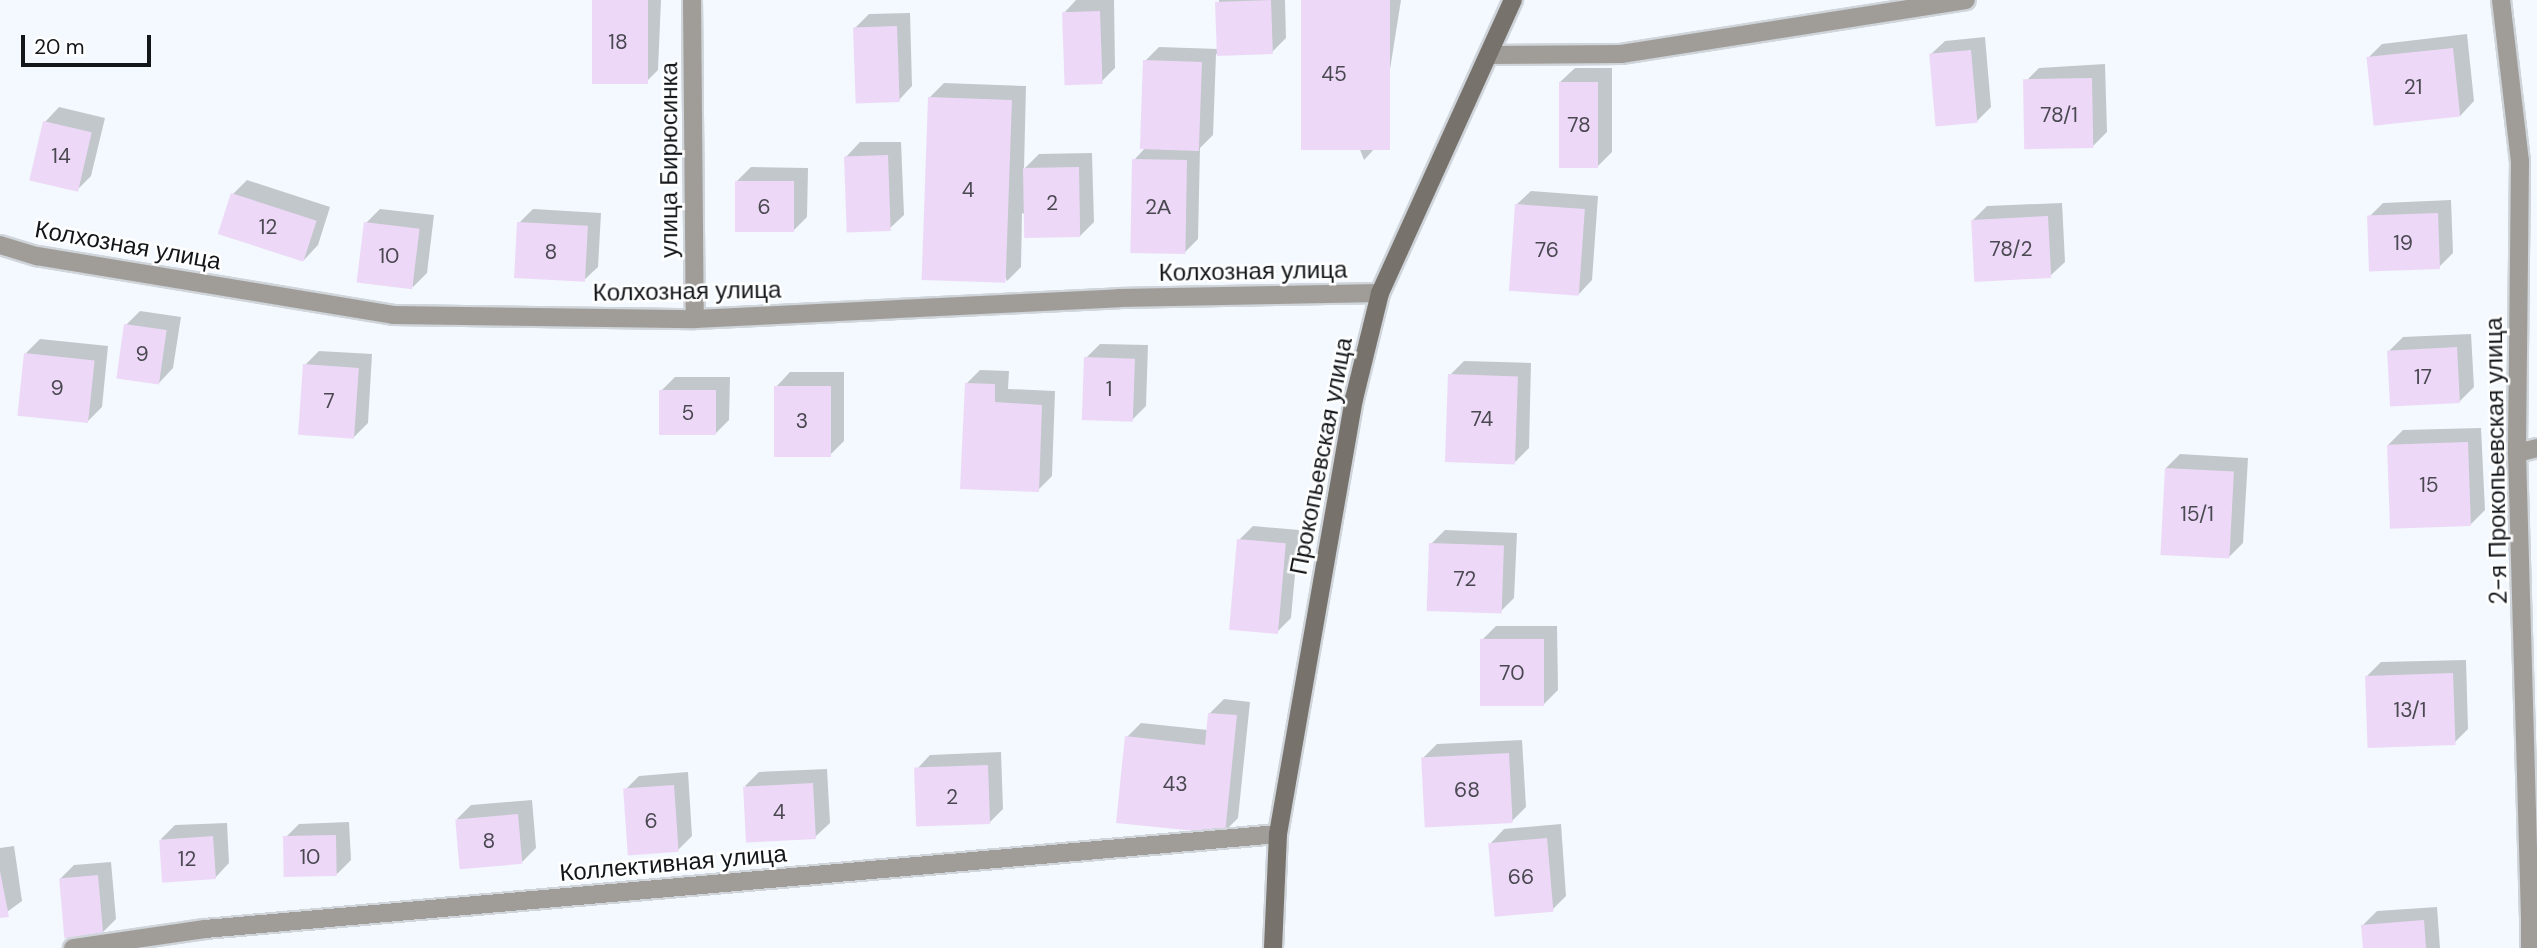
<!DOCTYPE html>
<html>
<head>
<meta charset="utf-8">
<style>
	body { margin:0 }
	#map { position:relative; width:2537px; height:948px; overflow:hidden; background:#f3f9fe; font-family:"DM Sans",sans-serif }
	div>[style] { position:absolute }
	.shadow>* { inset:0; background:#0003 }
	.building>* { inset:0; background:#edd9f7; transform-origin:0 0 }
	.roads { filter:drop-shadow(2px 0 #cfd5da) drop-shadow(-2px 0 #cfd5da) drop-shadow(0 2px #cfd5da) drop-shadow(0 -2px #cfd5da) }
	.service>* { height:18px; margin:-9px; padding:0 9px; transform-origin:9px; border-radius:9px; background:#a09d99 }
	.minor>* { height:18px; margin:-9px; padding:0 9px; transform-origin:9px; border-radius:9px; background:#a09d99 }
	.secondary>* { height:18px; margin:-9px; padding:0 9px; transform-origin:9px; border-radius:9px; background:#77726c }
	span { translate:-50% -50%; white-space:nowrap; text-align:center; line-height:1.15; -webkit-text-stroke:5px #fff; paint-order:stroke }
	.number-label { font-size:21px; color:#4a4851 }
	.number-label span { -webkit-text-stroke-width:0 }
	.street-label { font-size:24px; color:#13171a }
	.scale { position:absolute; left:21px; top:35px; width:130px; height:32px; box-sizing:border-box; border:4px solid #13171a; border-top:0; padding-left:9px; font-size:21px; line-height:24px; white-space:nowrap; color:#13171a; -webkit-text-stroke:5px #fff; paint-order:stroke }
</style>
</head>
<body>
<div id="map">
	<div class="shadow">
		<div style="clip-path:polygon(593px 0,661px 0,658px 70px,644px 84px)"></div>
		<div style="clip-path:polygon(1076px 0,1114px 0,1115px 68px,1101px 82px,1064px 13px)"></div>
		<div style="clip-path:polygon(1219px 0,1285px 0,1286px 38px,1272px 52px,1216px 54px,1213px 135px,1200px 148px,1198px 239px,1184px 253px,1134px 160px,1146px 147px,1145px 61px,1159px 47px,1218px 49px)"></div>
		<div style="clip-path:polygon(1303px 0,1401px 0,1378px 145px,1364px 160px)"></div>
		<div style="clip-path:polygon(910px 13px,912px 86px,898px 101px,855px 28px,869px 14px)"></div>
		<div style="clip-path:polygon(2467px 34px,2474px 101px,2460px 116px,2368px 58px,2382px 44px)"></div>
		<div style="clip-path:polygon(1985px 37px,1991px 107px,1977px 121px,1930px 55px,1945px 41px)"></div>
		<div style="clip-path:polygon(2105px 64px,2107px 132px,2093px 146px,2024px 83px,2039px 68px)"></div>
		<div style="clip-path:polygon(1575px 68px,1612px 68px,1612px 152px,1598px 166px,1560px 82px)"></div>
		<div style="clip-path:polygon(944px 83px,1026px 86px,1024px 169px,1039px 154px,1092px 153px,1094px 222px,1080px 236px,1022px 213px,1021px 267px,1007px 281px,929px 98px)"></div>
		<div style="clip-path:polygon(59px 107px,105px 118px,91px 176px,77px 190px,45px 122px)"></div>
		<div style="clip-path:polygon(860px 142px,901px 142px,904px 215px,889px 229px,846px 157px)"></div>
		<div style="clip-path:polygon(751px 167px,808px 168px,807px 217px,793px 231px,737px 181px)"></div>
		<div style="clip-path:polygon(247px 180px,330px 207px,318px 245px,304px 260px,233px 194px)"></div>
		<div style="clip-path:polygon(1531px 191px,1598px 196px,1592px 280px,1578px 295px,1516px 205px)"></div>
		<div style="clip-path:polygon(2451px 200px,2453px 253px,2439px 267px,2369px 217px,2383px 203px)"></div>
		<div style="clip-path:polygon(2062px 203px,2065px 262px,2050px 276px,1973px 220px,1987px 206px)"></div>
		<div style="clip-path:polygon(380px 209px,434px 215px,427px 273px,413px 287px,366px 223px)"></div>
		<div style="clip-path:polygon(533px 209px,601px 213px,598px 267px,583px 281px,519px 223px)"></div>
		<div style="clip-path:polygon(140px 311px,181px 317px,173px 368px,159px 383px,126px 325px)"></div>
		<div style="clip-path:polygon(2471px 334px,2474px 387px,2459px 402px,2389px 351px,2403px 337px)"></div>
		<div style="clip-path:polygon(40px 339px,108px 346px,102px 407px,88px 421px,26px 353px)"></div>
		<div style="clip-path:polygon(1100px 344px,1148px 345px,1146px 406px,1132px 420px,1086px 358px)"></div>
		<div style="clip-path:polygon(319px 351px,372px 354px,368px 423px,354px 437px,305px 365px)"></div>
		<div style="clip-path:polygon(1464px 361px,1531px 363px,1529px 448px,1515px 462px,1450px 375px)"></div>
		<div style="clip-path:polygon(980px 370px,1009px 371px,1008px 389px,1055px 391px,1052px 476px,1038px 490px,966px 384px)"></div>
		<div style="clip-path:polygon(790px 372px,844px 372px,844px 441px,830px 455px,776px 387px)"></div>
		<div style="clip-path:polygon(675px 377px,730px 377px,729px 420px,715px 434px,661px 391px)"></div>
		<div style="clip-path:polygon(2481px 428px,2485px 510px,2471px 524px,2388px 445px,2403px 430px)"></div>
		<div style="clip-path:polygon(2180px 454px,2248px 458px,2243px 543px,2229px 557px,2166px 468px)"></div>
		<div style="clip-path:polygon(1253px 526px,1299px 530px,1291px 618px,1277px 632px,1239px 540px)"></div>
		<div style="clip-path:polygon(1445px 530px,1517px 533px,1514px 598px,1500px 612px,1431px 544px)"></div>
		<div style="clip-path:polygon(1496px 626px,1557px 626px,1558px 690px,1544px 704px,1481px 641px)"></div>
		<div style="clip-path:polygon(2466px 660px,2468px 729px,2454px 743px,2367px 676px,2381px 662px)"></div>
		<div style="clip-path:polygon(1224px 699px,1250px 702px,1238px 818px,1224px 832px,1127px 737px,1141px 723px,1208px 730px,1210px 713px)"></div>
		<div style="clip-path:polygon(1522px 740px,1526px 807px,1512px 821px,1423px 758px,1437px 744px)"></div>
		<div style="clip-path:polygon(1001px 752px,1003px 809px,989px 823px,916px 770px,930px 755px)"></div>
		<div style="clip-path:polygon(827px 769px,830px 823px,815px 837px,745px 786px,759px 772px)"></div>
		<div style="clip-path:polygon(688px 772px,692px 836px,678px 850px,625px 790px,639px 776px)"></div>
		<div style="clip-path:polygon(532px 800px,536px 848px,522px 862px,457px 819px,471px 805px)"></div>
		<div style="clip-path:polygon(349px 822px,351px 860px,337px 874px,285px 838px,299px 824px)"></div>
		<div style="clip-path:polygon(227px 823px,229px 863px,215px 878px,161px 839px,175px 825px)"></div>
		<div style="clip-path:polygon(1561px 824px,1566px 896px,1552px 910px,1490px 844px,1504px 829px)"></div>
		<div style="clip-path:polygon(14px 846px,22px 901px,0 917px,0 848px)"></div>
		<div style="clip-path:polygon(111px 862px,116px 919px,102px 933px,60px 879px,74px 865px)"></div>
		<div style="clip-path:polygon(2437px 907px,2440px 948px,2365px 948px,2363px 925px,2377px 911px)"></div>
	</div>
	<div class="building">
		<div style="left:592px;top:0;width:56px;height:84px"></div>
		<div style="left:1271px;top:0;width:54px;height:56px;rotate:88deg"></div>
		<div style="left:1301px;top:0;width:89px;height:150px"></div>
		<div style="left:1100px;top:11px;width:73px;height:38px;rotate:88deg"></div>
		<div style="left:897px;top:26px;width:76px;height:44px;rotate:88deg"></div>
		<div style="left:2453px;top:48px;width:69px;height:87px;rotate:84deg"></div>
		<div style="left:1971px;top:50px;width:73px;height:42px;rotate:85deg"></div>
		<div style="left:1143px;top:60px;width:59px;height:89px;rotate:2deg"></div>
		<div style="left:2092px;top:78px;width:70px;height:69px;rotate:89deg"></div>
		<div style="left:1559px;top:82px;width:39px;height:86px"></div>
		<div style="left:928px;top:97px;width:84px;height:183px;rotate:2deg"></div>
		<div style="left:43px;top:121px;width:50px;height:61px;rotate:13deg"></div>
		<div style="left:888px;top:155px;width:76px;height:44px;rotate:88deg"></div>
		<div style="left:1132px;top:159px;width:55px;height:94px;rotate:1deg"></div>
		<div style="left:1079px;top:167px;width:70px;height:56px;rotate:89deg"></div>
		<div style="left:735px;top:181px;width:59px;height:51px"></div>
		<div style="left:231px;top:193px;width:90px;height:43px;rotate:18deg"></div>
		<div style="left:1515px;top:204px;width:70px;height:87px;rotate:4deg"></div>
		<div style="left:2438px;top:213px;width:56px;height:71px;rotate:88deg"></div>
		<div style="left:2048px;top:216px;width:62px;height:77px;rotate:87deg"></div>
		<div style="left:364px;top:222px;width:56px;height:61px;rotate:7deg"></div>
		<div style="left:517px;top:222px;width:71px;height:56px;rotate:3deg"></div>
		<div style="left:124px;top:324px;width:43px;height:55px;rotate:8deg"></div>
		<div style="left:2457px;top:347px;width:56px;height:70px;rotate:87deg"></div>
		<div style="left:24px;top:353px;width:71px;height:63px;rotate:6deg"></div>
		<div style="left:1084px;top:357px;width:51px;height:63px;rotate:2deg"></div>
		<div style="left:303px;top:364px;width:56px;height:71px;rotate:4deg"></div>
		<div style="left:1448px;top:374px;width:70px;height:88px;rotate:2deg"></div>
		<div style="clip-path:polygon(965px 383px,995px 384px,995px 402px,1042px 405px,1039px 492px,960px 489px)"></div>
		<div style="left:774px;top:386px;width:57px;height:71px"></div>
		<div style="left:659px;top:390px;width:57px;height:45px"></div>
		<div style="left:2468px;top:442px;width:84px;height:81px;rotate:88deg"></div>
		<div style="left:2165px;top:468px;width:69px;height:87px;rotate:3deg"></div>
		<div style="left:1237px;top:539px;width:49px;height:91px;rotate:5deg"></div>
		<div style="left:1429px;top:543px;width:75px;height:68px;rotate:2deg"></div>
		<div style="left:1544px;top:639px;width:67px;height:64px;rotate:90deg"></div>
		<div style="left:2453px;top:673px;width:72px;height:88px;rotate:88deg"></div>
		<div style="clip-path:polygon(1208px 713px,1237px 715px,1225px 834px,1116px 823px,1125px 736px,1205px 745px)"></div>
		<div style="left:1509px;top:753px;width:70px;height:88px;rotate:87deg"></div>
		<div style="left:988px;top:765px;width:59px;height:74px;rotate:88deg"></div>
		<div style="left:813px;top:783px;width:56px;height:70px;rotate:87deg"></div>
		<div style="left:674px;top:785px;width:67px;height:51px;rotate:86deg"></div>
		<div style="left:518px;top:814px;width:50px;height:63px;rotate:85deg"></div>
		<div style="left:336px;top:835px;width:41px;height:53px;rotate:89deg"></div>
		<div style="left:213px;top:836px;width:43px;height:54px;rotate:86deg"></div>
		<div style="left:1547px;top:838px;width:74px;height:59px;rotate:85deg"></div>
		<div style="clip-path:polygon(0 871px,9px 917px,0 918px)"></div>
		<div style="left:98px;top:875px;width:60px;height:39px;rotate:85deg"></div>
		<div style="clip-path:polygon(2424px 920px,2426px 948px,2363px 948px,2361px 925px)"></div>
	</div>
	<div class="roads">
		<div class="service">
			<div style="left:2530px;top:923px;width:25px;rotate:90deg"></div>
		</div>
		<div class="minor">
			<div style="left:692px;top:0;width:319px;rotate:89.5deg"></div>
			<div style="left:2501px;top:0;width:162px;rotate:83.3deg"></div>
			<div style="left:2520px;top:161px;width:292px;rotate:90.6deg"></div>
			<div style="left:2517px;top:453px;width:470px;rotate:88.4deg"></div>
			<div style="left:1491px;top:55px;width:130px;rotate:-0.4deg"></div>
			<div style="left:1621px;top:54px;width:349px;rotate:-8.9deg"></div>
			<div style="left:0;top:245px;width:39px;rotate:17deg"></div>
			<div style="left:37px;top:256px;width:361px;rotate:9.4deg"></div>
			<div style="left:393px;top:315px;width:302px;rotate:0.8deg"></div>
			<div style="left:695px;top:319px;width:425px;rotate:-2.8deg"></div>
			<div style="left:1119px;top:298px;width:261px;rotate:-1.1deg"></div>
			<div style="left:2517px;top:453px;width:21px;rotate:-14deg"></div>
			<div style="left:73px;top:948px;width:133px;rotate:-8.2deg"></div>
			<div style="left:205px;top:929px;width:1077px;rotate:-5.06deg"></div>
		</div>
		<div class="secondary">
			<div style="left:1273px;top:948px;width:114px;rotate:-87.5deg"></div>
			<div style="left:1278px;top:834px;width:442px;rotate:-80.1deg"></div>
			<div style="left:1354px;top:399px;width:109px;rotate:-76.2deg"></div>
			<div style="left:1380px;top:293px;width:322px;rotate:-65.6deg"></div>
		</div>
	</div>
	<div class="number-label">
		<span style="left:618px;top:42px">18</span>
		<span style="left:1334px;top:74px">45</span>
		<span style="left:2413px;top:87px">21</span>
		<span style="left:2059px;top:115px">78/1</span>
		<span style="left:1579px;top:125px">78</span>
		<span style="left:61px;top:156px">14</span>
		<span style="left:968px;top:190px">4</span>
		<span style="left:1052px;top:203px">2</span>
		<span style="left:764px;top:207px">6</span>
		<span style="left:1158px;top:207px">2А</span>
		<span style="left:268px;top:227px">12</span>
		<span style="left:2403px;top:243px">19</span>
		<span style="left:2011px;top:249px">78/2</span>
		<span style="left:1547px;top:250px">76</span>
		<span style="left:551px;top:252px">8</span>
		<span style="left:389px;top:256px">10</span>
		<span style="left:142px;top:354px">9</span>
		<span style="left:2423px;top:377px">17</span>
		<span style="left:57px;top:388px">9</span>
		<span style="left:1109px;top:389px">1</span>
		<span style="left:329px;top:401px">7</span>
		<span style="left:688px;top:413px">5</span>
		<span style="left:1482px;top:419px">74</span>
		<span style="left:802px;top:421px">3</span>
		<span style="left:2429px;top:485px">15</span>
		<span style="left:2197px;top:514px">15/1</span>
		<span style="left:1465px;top:579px">72</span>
		<span style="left:1512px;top:673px">70</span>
		<span style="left:2410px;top:710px">13/1</span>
		<span style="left:1175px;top:784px">43</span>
		<span style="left:1467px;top:790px">68</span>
		<span style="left:952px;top:797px">2</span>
		<span style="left:779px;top:812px">4</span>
		<span style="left:651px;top:821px">6</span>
		<span style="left:489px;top:841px">8</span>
		<span style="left:310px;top:857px">10</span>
		<span style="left:187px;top:859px">12</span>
		<span style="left:1521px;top:877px">66</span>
	</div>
	<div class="street-label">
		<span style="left:669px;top:160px;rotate:-90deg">улица Бирюсинка</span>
		<span style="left:128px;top:245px;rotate:10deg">Колхозная улица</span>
		<span style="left:1253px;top:271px;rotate:-1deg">Колхозная улица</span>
		<span style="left:687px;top:291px;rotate:-1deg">Колхозная улица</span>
		<span style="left:1321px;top:456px;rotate:-79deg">Прокопьевская улица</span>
		<span style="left:2496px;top:461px;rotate:-91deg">2-я Прокопьевская улица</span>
		<span style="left:673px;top:863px;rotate:-5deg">Коллективная улица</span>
	</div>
	<div class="scale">20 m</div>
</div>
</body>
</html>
